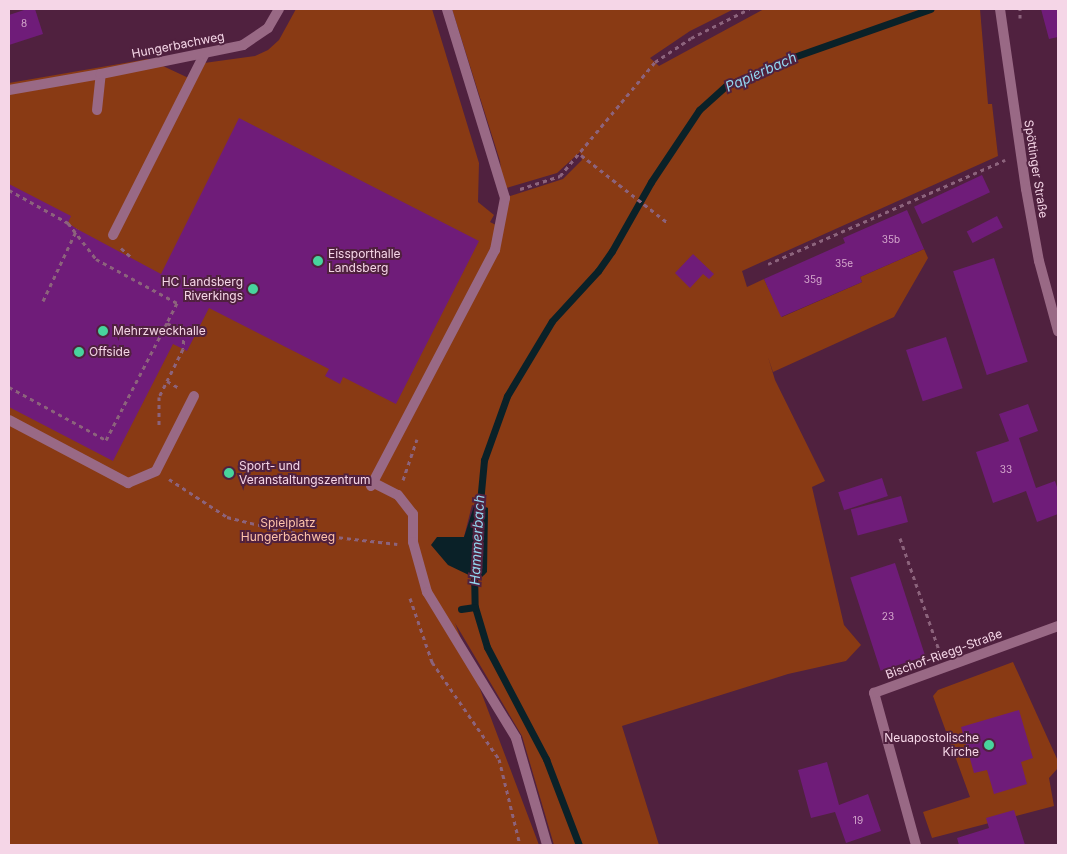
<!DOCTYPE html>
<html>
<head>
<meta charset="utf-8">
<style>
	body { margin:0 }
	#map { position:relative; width:1067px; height:854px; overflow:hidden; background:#50213f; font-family:Inter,sans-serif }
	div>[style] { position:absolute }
	.green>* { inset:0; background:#893a14 }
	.water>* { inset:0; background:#0a2128 }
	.stream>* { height:7px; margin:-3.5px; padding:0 3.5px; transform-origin:3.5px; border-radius:3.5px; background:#0a2128 }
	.building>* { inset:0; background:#6f1c79; transform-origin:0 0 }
	.path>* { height:3px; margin-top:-1.5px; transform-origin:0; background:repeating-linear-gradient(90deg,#8c637c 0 4px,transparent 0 8px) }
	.service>* { height:10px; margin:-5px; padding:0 5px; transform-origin:5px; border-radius:5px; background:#996985 }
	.minor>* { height:10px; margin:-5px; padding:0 5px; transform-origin:5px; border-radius:5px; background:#996985 }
	.dots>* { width:14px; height:14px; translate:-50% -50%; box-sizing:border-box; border:2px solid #50213f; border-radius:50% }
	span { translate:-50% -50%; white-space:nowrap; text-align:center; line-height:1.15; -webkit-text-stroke:4px #50213f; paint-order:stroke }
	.number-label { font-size:10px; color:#d4a8cc }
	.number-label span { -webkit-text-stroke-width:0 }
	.street-label { font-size:12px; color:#f5d6e7 }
	.poi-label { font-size:12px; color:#f5d6e7 }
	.left { translate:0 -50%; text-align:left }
	.right { translate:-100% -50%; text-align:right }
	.park-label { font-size:12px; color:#fec3aa }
	.water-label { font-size:14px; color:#92d6ef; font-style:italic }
	.frame { position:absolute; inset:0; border:10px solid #f5d6e7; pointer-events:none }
</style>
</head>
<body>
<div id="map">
	<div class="green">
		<div style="clip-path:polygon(evenodd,296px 9px,432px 9px,479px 163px,478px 202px,494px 215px,490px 222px,500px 227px,504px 198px,563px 179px,582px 160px,580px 152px,557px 173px,503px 189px,500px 161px,452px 9px,734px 9px,690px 31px,650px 58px,659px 66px,764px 9px,980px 9px,988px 104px,992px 104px,998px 156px,742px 271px,747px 287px,764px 279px,782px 317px,862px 282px,860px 277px,924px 249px,928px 258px,894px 317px,773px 372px,768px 357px,775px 380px,825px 481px,812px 487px,844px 625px,861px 645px,846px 661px,788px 674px,622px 726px,659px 845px,554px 845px,522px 736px,455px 623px,539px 845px,9px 845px,9px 83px,148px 59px,195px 81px,204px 63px,255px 56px,268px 50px,279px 40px,296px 9px,472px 505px,488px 508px,485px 575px,437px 537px,464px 537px,472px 505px)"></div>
		<div style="clip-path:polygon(1013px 662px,1058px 761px,1058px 768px,1049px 778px,1054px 806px,932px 838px,923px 812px,970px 797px,933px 696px,938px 690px)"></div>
	</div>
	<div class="water">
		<div style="clip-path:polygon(475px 503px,488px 508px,487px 572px,482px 577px,473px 577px,448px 565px,431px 545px,437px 537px,464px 537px)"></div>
	</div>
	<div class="stream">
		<div style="left:479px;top:513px;width:53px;rotate:-84.6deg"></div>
		<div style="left:484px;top:460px;width:68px;rotate:-70.2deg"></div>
		<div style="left:507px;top:396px;width:87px;rotate:-59deg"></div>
		<div style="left:552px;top:321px;width:68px;rotate:-47.4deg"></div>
		<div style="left:598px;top:271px;width:24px;rotate:-55deg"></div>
		<div style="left:612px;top:251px;width:79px;rotate:-60.5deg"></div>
		<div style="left:651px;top:182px;width:87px;rotate:-56.3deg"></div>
		<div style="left:699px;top:110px;width:36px;rotate:-42deg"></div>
		<div style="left:726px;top:86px;width:68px;rotate:-23.5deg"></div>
		<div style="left:788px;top:59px;width:151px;rotate:-19.4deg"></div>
		<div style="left:474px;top:568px;width:39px;rotate:89deg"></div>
		<div style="left:475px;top:607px;width:42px;rotate:73.3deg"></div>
		<div style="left:487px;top:647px;width:127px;rotate:62.2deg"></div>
		<div style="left:546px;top:759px;width:92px;rotate:69deg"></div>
		<div style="left:461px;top:609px;width:14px;rotate:-8deg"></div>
	</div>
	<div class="building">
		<div style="clip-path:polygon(27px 9px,35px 9px,43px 34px,9px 45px,9px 15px)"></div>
		<div style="clip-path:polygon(1041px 9px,1058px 9px,1058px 37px,1049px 39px)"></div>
		<div style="clip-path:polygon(239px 118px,479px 241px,396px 404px,343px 377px,340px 384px,325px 376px,329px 369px,209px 308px,187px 351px,173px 344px,113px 461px,9px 407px,9px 184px,71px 216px,68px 223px,77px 229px,161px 274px)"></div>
		<div style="left:982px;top:175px;width:19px;height:75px;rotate:65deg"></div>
		<div style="clip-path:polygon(907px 210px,924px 249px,860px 277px,862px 282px,781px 317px,764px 279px,845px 243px,843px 238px)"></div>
		<div style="left:997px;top:216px;width:13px;height:34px;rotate:63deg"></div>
		<div style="clip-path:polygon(693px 254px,714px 274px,709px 279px,703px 274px,690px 288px,675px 273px)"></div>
		<div style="left:994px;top:258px;width:109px;height:43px;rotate:72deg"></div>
		<div style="left:946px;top:337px;width:54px;height:42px;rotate:72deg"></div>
		<div style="clip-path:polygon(1028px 404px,1038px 431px,1019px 438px,1036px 488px,1055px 481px,1058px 490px,1058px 514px,1037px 522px,1026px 491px,993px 503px,976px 452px,1009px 441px,999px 414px)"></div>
		<div style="left:882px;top:478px;width:19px;height:46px;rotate:72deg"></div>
		<div style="left:901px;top:496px;width:27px;height:52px;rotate:75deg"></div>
		<div style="left:895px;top:563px;width:98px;height:47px;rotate:72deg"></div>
		<div style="clip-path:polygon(1019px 710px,1033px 758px,1021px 762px,1027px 784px,994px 794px,987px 770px,974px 773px,961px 727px)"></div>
		<div style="clip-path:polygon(827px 762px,839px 805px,868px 794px,881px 831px,846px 843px,835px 812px,811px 818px,798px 770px)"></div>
		<div style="clip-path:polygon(1014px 810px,1025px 845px,959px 845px,957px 838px,989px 828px,986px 818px)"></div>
	</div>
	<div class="path">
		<div style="left:1020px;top:18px;width:9px;rotate:-90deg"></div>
		<div style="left:581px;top:155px;width:110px;rotate:38deg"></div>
		<div style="left:520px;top:189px;width:42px;rotate:-18deg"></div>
		<div style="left:560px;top:176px;width:148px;rotate:-50.2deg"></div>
		<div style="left:655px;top:62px;width:43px;rotate:-33.7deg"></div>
		<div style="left:691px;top:38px;width:65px;rotate:-26.6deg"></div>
		<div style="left:9px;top:190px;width:68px;rotate:29.2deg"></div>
		<div style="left:68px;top:223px;width:46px;rotate:52.1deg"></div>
		<div style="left:96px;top:259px;width:92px;rotate:28.5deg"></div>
		<div style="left:177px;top:303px;width:22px;rotate:117deg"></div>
		<div style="left:121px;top:248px;width:15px;rotate:42deg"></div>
		<div style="left:768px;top:264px;width:259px;rotate:-23.7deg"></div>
		<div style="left:43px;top:301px;width:80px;rotate:-64.7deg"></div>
		<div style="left:167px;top:381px;width:14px;rotate:30deg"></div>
		<div style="left:9px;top:387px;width:111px;rotate:28.7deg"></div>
		<div style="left:106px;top:440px;width:132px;rotate:-62.5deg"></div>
		<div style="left:167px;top:323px;width:19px;rotate:28deg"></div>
		<div style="left:184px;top:332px;width:17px;rotate:93deg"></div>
		<div style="left:183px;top:349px;width:54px;rotate:116.6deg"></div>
		<div style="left:159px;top:397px;width:30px;rotate:90deg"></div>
		<div style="left:169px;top:479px;width:69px;rotate:33.2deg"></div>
		<div style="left:227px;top:517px;width:58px;rotate:14deg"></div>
		<div style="left:283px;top:531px;width:115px;rotate:6.5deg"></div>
		<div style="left:403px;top:480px;width:43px;rotate:-71.1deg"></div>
		<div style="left:900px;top:538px;width:122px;rotate:70.8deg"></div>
		<div style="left:410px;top:598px;width:68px;rotate:71deg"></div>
		<div style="left:432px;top:662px;width:118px;rotate:55.4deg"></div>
		<div style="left:499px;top:759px;width:89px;rotate:76.3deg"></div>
	</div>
	<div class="service">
		<div style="left:9px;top:90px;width:93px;rotate:-9.9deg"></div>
		<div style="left:113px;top:235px;width:204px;rotate:-63.2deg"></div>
		<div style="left:9px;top:420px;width:135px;rotate:27.9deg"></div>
		<div style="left:128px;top:483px;width:30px;rotate:-23deg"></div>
		<div style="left:156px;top:471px;width:84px;rotate:-63.1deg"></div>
		<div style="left:372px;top:482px;width:29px;rotate:27deg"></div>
		<div style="left:398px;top:495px;width:24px;rotate:52deg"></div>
		<div style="left:413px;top:514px;width:28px;rotate:90deg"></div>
		<div style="left:413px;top:542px;width:52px;rotate:74.4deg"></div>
		<div style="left:427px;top:592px;width:171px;rotate:58.6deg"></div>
		<div style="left:516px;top:738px;width:111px;rotate:73.8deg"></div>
		<div style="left:371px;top:486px;width:267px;rotate:-62.3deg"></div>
		<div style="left:495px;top:250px;width:53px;rotate:-79.1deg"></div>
		<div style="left:505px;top:198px;width:198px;rotate:-107.1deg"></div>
	</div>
	<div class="minor">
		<div style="left:1000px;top:9px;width:182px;rotate:81.8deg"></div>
		<div style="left:1026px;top:189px;width:73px;rotate:79.8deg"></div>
		<div style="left:1039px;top:261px;width:73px;rotate:74.8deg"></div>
		<div style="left:97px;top:110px;width:36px;rotate:-84deg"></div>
		<div style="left:101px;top:74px;width:145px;rotate:-11.5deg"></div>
		<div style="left:243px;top:45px;width:30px;rotate:-34deg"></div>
		<div style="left:268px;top:28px;width:22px;rotate:-60deg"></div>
		<div style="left:916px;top:845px;width:158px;rotate:-105.4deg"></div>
		<div style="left:874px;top:693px;width:196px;rotate:-20deg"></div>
	</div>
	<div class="dots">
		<div style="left:318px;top:261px;background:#48d49d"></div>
		<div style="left:253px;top:289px;background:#48d49d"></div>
		<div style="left:103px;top:331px;background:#48d49d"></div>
		<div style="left:79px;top:352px;background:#48d49d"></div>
		<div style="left:229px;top:473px;background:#48d49d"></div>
		<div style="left:989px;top:745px;background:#48d49d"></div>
	</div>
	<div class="number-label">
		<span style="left:24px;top:24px">8</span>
		<span style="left:891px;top:240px">35b</span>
		<span style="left:844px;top:264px">35e</span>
		<span style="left:813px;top:280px">35g</span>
		<span style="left:1006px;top:470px">33</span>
		<span style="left:888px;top:617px">23</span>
		<span style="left:858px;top:821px">19</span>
	</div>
	<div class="street-label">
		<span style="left:178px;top:45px;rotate:-11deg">Hungerbachweg</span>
		<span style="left:1036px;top:169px;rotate:81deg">Spöttinger Straße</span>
		<span style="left:944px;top:654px;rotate:-20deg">Bischof-Riegg-Straße</span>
	</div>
	<div class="poi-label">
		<span class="left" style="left:328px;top:261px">Eissporthalle<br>Landsberg</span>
		<span class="right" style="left:243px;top:289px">HC Landsberg<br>Riverkings</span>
		<span class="left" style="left:113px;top:331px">Mehrzweckhalle</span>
		<span class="left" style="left:89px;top:352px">Offside</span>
		<span class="left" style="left:239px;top:473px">Sport- und<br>Veranstaltungszentrum</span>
		<span class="right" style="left:979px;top:745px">Neuapostolische<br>Kirche</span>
	</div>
	<div class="park-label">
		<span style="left:288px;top:530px">Spielplatz<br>Hungerbachweg</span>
	</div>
	<div class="water-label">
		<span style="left:761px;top:72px;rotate:-24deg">Papierbach</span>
		<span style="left:477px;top:540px;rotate:-87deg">Hammerbach</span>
	</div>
	<div class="frame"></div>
</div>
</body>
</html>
